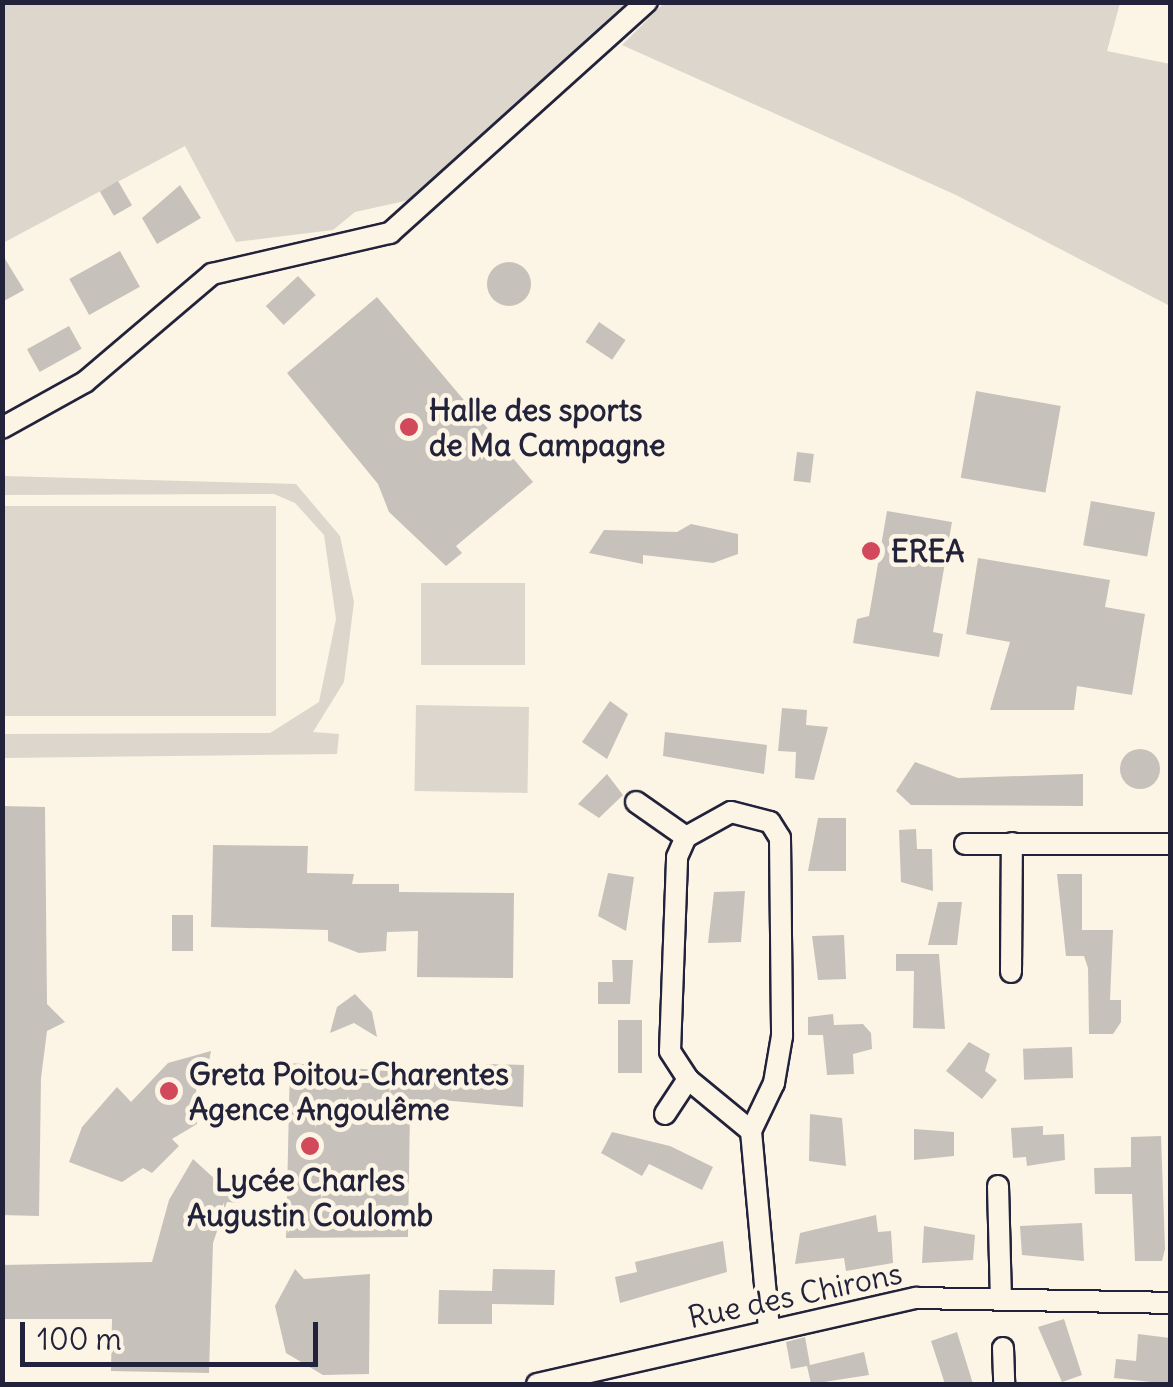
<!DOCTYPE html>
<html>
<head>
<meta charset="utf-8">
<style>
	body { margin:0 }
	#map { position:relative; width:1173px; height:1387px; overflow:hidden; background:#fcf5e5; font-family:Delius,sans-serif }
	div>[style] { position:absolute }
	.green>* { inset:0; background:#dcd6cc; transform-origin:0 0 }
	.building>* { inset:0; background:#c6c1bb; transform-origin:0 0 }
	.round { border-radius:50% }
	.roads { filter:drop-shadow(2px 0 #22223b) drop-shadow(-2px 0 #22223b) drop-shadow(0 2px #22223b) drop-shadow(0 -2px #22223b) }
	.street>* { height:20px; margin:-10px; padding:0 10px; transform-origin:10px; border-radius:10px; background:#fcf5e5 }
	.dots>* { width:28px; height:28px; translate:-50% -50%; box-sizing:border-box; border:5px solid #fcf5e5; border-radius:50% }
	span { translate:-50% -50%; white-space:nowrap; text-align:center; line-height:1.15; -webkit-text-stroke:9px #fcf5e5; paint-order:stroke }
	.poi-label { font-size:30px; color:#22223b; font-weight:700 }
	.left { translate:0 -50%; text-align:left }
	.street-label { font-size:30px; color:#22223b }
	.frame { position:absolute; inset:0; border:5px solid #22223b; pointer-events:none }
	.scale { position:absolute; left:20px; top:1322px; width:298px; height:45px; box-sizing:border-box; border:5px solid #22223b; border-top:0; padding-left:12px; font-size:30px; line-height:35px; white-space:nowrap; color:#22223b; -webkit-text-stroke:8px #fcf5e5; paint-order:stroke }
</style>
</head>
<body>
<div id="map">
	<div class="green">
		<div style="clip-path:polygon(665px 2px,1120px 3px,1107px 51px,1170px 64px,1170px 306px,956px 195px,622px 45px)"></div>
		<div style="clip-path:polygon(2px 3px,626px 3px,414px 199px,355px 212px,333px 230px,236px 242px,185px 146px,3px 243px)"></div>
		<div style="clip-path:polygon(3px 476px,296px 484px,340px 536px,354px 602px,344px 682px,313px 732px,339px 734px,337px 754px,3px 758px,3px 734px,270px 733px,319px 702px,336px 619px,324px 535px,295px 503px,274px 494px,3px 495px)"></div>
		<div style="left:276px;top:506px;width:210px;height:273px;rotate:90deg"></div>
		<div style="left:421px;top:583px;width:104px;height:82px"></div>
		<div style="left:416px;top:705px;width:113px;height:86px;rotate:1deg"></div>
	</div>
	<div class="building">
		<div style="left:118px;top:181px;width:28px;height:21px;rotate:60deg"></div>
		<div style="clip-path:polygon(180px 185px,201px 218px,157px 244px,142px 218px)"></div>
		<div style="left:120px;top:251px;width:41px;height:58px;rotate:61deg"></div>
		<div style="clip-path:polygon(2px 254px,24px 290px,2px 302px)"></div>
		<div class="round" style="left:487px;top:262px;width:44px;height:44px"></div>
		<div style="left:298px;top:276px;width:26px;height:44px;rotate:47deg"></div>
		<div style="clip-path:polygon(377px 297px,533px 482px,456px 546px,462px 553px,446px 566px,389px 512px,378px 484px,287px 373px)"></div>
		<div style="left:599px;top:322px;width:32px;height:24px;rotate:34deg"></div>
		<div style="left:69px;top:326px;width:26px;height:48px;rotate:61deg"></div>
		<div style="left:976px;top:391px;width:86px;height:88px;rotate:10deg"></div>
		<div style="left:797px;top:452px;width:17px;height:29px;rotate:7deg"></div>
		<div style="left:1091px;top:501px;width:65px;height:45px;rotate:10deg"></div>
		<div style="clip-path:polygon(887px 511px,952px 522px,933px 632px,943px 634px,939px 657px,853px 643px,857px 619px,869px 616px)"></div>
		<div style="clip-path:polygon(691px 524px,738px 534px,738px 554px,713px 563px,643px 555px,643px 564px,589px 553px,604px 530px,677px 532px)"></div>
		<div style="clip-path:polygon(978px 558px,1110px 580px,1105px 607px,1145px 614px,1132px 695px,1077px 686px,1074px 710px,990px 710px,1010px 642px,966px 634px)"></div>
		<div style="clip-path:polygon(610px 701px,628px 714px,607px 759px,582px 742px)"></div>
		<div style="clip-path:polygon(782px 708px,807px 710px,806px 725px,828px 727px,814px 780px,795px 778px,796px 752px,778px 751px)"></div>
		<div style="clip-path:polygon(665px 732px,767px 745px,764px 774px,663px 756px)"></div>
		<div class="round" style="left:1120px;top:749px;width:40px;height:40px"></div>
		<div style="clip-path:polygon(915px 762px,958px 778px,1083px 774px,1083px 806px,911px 805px,896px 791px)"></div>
		<div style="clip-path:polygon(607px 774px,623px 795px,599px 818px,578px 804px)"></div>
		<div style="clip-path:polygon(2px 806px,45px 807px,47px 1004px,65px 1022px,47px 1031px,41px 1078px,39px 1216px,2px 1215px)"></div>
		<div style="clip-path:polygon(818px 818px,846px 818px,846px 871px,808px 871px)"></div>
		<div style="clip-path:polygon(916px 829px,917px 849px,932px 849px,933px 891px,901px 882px,899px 830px)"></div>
		<div style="clip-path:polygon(213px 845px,308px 846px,307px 873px,354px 874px,352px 884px,399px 884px,399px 892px,514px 893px,513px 978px,417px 977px,418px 931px,387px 932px,386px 951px,359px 953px,328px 941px,328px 930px,211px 927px)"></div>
		<div style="clip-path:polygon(608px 873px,634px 877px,626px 931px,598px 916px)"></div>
		<div style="clip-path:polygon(1057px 874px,1082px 874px,1082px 930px,1113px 930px,1110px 1000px,1121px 1000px,1121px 1022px,1113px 1034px,1089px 1034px,1088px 968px,1084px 956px,1066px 956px)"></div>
		<div style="clip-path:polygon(745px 891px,741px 942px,708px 943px,714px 892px)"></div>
		<div style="clip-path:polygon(938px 902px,962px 902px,957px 945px,928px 945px)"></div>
		<div style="left:172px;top:915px;width:21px;height:36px"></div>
		<div style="clip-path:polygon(844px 935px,846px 979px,818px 980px,812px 936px)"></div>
		<div style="clip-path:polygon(896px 954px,939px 954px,945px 1029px,913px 1028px,914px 971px,896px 971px)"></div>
		<div style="clip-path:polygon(612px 960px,633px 960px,630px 1004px,598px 1004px,598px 982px,613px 982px)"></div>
		<div style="clip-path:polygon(355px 994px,372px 1012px,377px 1037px,354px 1023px,330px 1033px,337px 1007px)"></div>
		<div style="clip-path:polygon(833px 1014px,834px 1025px,863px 1024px,871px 1033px,872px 1049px,853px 1054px,854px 1074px,827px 1075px,823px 1035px,808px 1035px,808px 1017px)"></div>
		<div style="left:618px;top:1020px;width:24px;height:53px"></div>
		<div style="clip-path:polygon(969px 1042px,990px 1054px,985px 1071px,997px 1080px,982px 1099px,946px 1071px)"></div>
		<div style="left:1072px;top:1047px;width:31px;height:49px;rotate:88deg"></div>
		<div style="clip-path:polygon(211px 1051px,204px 1086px,196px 1086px,197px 1124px,172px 1139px,179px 1146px,152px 1173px,143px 1168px,122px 1182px,69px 1162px,82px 1127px,117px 1087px,131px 1102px,168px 1063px)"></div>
		<div style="clip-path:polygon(290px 1063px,485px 1079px,486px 1064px,524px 1065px,523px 1107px,441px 1100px,441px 1110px,410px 1110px,408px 1237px,286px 1238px)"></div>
		<div style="clip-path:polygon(810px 1114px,842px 1118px,846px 1166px,809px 1161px)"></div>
		<div style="clip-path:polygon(1043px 1126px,1043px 1135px,1064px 1134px,1065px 1160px,1027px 1166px,1026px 1157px,1013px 1158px,1011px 1128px)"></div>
		<div style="clip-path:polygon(914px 1129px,954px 1132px,954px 1156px,914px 1160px)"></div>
		<div style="clip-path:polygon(612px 1132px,670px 1146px,713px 1167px,702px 1190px,649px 1164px,642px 1176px,601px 1153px)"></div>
		<div style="clip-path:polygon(1161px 1136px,1165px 1249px,1162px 1261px,1135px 1261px,1132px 1194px,1095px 1194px,1094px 1168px,1131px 1167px,1131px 1137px)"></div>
		<div style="clip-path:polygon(193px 1159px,241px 1203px,227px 1202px,213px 1243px,209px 1373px,111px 1371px,112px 1319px,2px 1319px,2px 1265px,152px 1262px,169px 1200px)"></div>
		<div style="clip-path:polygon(876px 1215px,878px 1232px,891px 1231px,893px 1263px,846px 1271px,844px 1258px,795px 1264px,800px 1233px)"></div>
		<div style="clip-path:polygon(1082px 1223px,1084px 1261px,1022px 1255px,1020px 1226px)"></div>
		<div style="clip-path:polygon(924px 1226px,975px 1235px,973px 1260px,922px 1263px)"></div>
		<div style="clip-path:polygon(723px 1241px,727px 1272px,620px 1303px,615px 1277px,637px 1272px,635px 1262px)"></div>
		<div style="clip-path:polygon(295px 1269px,304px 1279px,370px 1274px,369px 1374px,323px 1375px,286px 1353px,275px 1306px)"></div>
		<div style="clip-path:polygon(493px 1269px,555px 1270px,554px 1305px,492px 1304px,492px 1324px,438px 1324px,439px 1290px,492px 1291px)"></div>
		<div style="clip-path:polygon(1064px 1319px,1082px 1375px,1062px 1382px,1038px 1327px)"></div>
		<div style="clip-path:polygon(957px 1332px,973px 1384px,945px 1384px,931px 1341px)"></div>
		<div style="clip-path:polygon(1138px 1334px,1170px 1338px,1170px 1384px,1114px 1378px,1116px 1359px,1136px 1361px)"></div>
		<div style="clip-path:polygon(805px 1337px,810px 1365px,864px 1352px,869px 1375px,811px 1384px,807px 1366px,791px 1369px,786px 1342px)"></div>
	</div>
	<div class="roads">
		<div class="street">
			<div style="left:2px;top:428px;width:95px;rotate:-29deg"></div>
			<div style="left:85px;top:382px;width:167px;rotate:-40.4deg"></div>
			<div style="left:212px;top:274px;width:183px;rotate:-13deg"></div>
			<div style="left:390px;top:233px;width:346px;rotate:-42deg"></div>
			<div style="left:636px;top:802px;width:61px;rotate:35deg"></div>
			<div style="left:965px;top:844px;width:205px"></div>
			<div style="left:1011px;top:972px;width:129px;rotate:-89.6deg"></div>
			<div style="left:665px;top:1114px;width:42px;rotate:-56.7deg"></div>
			<div style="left:751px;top:1131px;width:82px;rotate:-140.5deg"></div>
			<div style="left:688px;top:1079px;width:33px;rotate:-123deg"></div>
			<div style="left:670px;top:1051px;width:194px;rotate:-87.9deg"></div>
			<div style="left:677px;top:857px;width:22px;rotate:-66deg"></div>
			<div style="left:686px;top:837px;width:51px;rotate:-29.1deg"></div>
			<div style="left:731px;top:812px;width:40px;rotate:14.4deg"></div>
			<div style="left:770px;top:822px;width:19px;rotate:58deg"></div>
			<div style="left:780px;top:838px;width:198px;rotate:89.4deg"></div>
			<div style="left:782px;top:1036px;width:48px;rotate:99.7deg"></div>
			<div style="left:774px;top:1083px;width:53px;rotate:115.6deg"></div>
			<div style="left:751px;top:1131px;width:200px;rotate:84.8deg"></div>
			<div style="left:998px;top:1186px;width:113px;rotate:88.5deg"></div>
			<div style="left:1003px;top:1348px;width:36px;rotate:88deg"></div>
			<div style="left:537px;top:1384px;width:389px;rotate:-12.8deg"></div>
			<div style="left:916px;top:1298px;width:254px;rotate:1.1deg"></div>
		</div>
	</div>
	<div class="dots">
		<div style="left:409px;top:427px;background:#d1495b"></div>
		<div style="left:871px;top:551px;background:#d1495b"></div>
		<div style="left:169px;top:1091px;background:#d1495b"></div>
		<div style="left:310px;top:1146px;background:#d1495b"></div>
	</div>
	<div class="poi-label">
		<span class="left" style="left:429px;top:427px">Halle des sports<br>de Ma Campagne</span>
		<span class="left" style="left:891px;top:551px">EREA</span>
		<span class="left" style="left:189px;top:1091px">Greta Poitou-Charentes<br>Agence Angoulême</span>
		<span style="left:310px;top:1197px">Lycée Charles<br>Augustin Coulomb</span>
	</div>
	<div class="street-label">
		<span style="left:795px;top:1295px;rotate:-12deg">Rue des Chirons</span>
	</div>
	<div class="frame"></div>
	<div class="scale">100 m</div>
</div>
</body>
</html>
